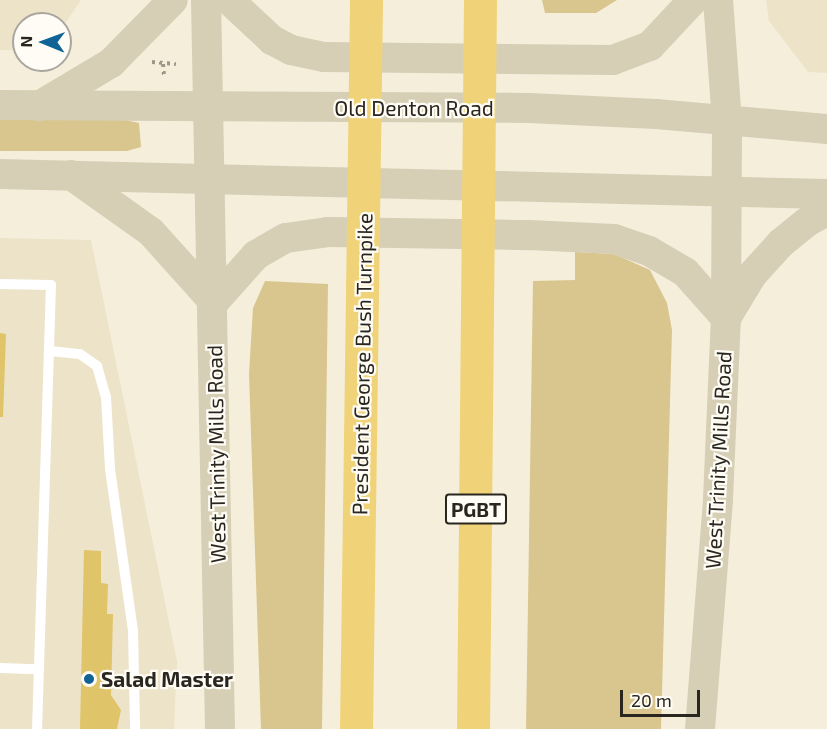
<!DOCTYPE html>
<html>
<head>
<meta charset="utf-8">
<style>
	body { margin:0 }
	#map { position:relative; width:827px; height:729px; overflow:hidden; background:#f5eedb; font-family:"Exo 2",sans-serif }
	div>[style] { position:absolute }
	.built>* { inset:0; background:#ece3c8 }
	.green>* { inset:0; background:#d9c68e }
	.building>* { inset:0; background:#e0c469 }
	.path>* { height:4px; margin-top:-2px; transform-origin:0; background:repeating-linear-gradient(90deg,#9c9789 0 3px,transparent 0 7.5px) }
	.lane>* { height:10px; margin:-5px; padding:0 5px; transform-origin:5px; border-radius:5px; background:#fff }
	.secondary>* { height:30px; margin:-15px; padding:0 15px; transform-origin:15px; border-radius:15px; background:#d6cfb6 }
	.highway>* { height:33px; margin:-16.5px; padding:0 16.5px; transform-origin:16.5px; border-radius:16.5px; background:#f0d378 }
	.dots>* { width:16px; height:16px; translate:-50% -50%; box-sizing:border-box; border:3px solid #fefcf4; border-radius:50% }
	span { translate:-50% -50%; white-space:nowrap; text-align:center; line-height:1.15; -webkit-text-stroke:4.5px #fefcf4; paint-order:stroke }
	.shield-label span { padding:2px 4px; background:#fefcf4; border:2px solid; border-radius:4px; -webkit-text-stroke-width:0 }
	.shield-label { font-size:20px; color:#29261f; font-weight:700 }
	.street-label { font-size:21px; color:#29261f }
	.poi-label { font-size:21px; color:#29261f; font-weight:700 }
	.left { translate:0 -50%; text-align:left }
	.north { position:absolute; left:12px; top:12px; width:60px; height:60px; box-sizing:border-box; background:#fefcf4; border:2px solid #a9a69f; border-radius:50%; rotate:271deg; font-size:16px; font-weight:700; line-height:24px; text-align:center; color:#29261f }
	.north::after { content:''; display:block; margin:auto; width:21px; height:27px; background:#0f6395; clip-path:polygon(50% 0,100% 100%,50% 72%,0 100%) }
	.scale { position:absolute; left:620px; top:690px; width:80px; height:27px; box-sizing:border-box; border:3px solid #29261f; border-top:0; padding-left:8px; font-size:18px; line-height:21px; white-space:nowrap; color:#29261f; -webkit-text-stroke:4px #fefcf4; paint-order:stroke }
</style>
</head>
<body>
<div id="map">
	<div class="built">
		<div style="clip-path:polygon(0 0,81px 0,60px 31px,60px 24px,24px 24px,24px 50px,0 50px)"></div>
		<div style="clip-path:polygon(766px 0,827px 0,827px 73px,808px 72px,769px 21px)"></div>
		<div style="clip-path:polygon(0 238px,91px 240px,177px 661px,174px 729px,0 729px)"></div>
	</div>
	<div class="green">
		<div style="clip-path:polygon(542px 0,617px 0,596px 13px,545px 13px)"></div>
		<div style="clip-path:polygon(0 120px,125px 120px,139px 123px,141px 147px,127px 151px,0 151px)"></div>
		<div style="clip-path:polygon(575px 252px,614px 254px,650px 270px,667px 303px,672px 330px,661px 729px,526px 729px,533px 281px,575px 280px)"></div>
		<div style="clip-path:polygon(265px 281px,328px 284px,322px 729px,261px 729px,249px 374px,253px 308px)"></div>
	</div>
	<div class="building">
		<div style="clip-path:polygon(0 333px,6px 334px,3px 417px,0 417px)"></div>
		<div style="clip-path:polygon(84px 550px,101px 551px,101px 583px,108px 584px,107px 614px,113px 614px,111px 695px,121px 710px,117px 729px,80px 729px)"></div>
	</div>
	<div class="path">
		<div style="left:152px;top:62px;width:24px;rotate:5deg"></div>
		<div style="left:163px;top:64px;width:12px;rotate:85deg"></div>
	</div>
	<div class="lane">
		<div style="left:0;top:284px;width:51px;rotate:1.1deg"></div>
		<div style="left:51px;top:285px;width:444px;rotate:91.8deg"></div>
		<div style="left:50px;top:351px;width:30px;rotate:6deg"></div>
		<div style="left:80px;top:354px;width:21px;rotate:35deg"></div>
		<div style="left:97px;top:366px;width:32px;rotate:74deg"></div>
		<div style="left:106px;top:397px;width:72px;rotate:86.8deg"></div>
		<div style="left:110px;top:469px;width:163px;rotate:81.9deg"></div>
		<div style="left:133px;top:630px;width:99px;rotate:88.8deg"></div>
		<div style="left:0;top:668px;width:37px;rotate:2deg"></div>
	</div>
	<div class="secondary">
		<div style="left:206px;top:0;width:729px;rotate:88.9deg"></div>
		<div style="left:229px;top:0;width:59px;rotate:42.9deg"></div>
		<div style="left:272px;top:40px;width:21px;rotate:28deg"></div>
		<div style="left:291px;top:50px;width:34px;rotate:12deg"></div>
		<div style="left:324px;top:57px;width:289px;rotate:0.6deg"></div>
		<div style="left:613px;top:60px;width:40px;rotate:-21deg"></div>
		<div style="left:650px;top:46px;width:63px;rotate:-46.9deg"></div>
		<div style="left:0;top:105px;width:529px;rotate:0.32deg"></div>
		<div style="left:529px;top:108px;width:127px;rotate:2.7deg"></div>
		<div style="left:656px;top:114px;width:172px;rotate:5deg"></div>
		<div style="left:39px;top:106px;width:84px;rotate:-30.8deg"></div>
		<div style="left:111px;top:63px;width:88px;rotate:-45.5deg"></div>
		<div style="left:0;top:174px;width:827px;rotate:1.39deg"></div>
		<div style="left:71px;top:175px;width:98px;rotate:35.5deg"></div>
		<div style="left:151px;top:232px;width:94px;rotate:48deg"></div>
		<div style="left:214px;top:302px;width:63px;rotate:-48.2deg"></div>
		<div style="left:256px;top:255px;width:34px;rotate:-30deg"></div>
		<div style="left:286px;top:238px;width:42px;rotate:-8.1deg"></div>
		<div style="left:328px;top:232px;width:201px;rotate:0.9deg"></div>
		<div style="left:529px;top:235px;width:85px;rotate:2.7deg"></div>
		<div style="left:614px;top:239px;width:37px;rotate:19deg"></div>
		<div style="left:649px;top:251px;width:42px;rotate:30.3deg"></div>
		<div style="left:685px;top:272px;width:62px;rotate:48.3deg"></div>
		<div style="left:726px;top:318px;width:50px;rotate:-58.8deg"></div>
		<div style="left:752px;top:275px;width:43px;rotate:-47.8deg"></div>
		<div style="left:781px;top:243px;width:33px;rotate:-39deg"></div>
		<div style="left:807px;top:222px;width:23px;rotate:-29deg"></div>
		<div style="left:700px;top:729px;width:231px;rotate:-85.5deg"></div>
		<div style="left:718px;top:499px;width:181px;rotate:-87.5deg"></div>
		<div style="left:726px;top:318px;width:196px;rotate:-89.7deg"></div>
		<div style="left:727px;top:122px;width:122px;rotate:-94.2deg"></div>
	</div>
	<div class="highway">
		<div style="left:356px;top:729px;width:729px;rotate:-89.21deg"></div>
		<div style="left:473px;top:729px;width:729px;rotate:-89.45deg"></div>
	</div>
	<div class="dots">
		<div style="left:89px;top:679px;background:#0f6395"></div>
	</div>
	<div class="shield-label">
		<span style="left:476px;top:509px">PGBT</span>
	</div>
	<div class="street-label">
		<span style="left:414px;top:108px">Old Denton Road</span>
		<span style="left:362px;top:364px;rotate:-89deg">President George Bush Turnpike</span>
		<span style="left:216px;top:454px;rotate:-91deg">West Trinity Mills Road</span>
		<span style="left:718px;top:460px;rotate:-87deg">West Trinity Mills Road</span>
	</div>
	<div class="poi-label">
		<span class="left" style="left:101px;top:679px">Salad Master</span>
	</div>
	<div class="north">N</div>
	<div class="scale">20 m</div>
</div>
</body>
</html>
